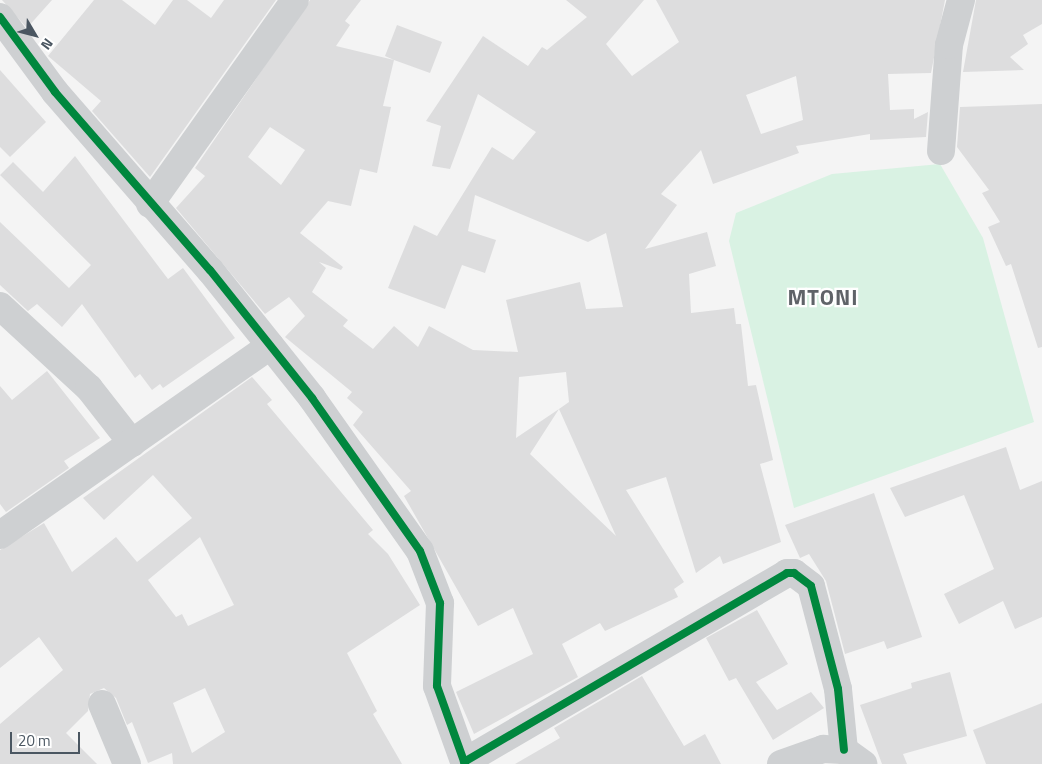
<!DOCTYPE html>
<html>
<head>
<meta charset="utf-8">
<style>
	body { margin:0 }
	#map { position:relative; width:1042px; height:764px; overflow:hidden; background:#f4f4f4; font-family:"Titillium Web",sans-serif }
	div>[style] { position:absolute }
	.green>* { inset:0; background:#d9f2e3 }
	.building>* { inset:0; background:#ddddde }
	.minor>* { height:28px; margin:-14px; padding:0 14px; transform-origin:14px; border-radius:14px; background:#ced0d2 }
	.cycleway>* { height:8px; margin:-4px; padding:0 4px; transform-origin:4px; border-radius:4px; background:#00873e }
	span { translate:-50% -50%; white-space:nowrap; text-align:center; line-height:1.15; -webkit-text-stroke:4.5px #fff; paint-order:stroke }
	.district-label { font-size:22px; color:#5f6368; font-weight:700; letter-spacing:1px }
	.north { position:absolute; left:10px; top:10px; width:50px; height:50px; -webkit-text-stroke:4px #fff; paint-order:stroke; rotate:127deg; font-size:14px; font-weight:700; line-height:20px; text-align:center; color:#4a5661 }
	.north::after { content:''; display:block; margin:auto; width:18px; height:22px; background:#4a5661; clip-path:polygon(50% 0,100% 100%,50% 72%,0 100%) }
	.scale { position:absolute; left:10px; top:732px; width:70px; height:22px; box-sizing:border-box; border:2px solid #4a5661; border-top:0; padding-left:6px; font-size:15px; line-height:18px; white-space:nowrap; color:#4a5661; -webkit-text-stroke:4px #fff; paint-order:stroke }
</style>
</head>
<body>
<div id="map">
	<div class="green">
		<div style="clip-path:polygon(940px 164px,983px 238px,1034px 422px,794px 508px,729px 241px,736px 213px,832px 174px)"></div>
	</div>
	<div class="building">
		<div style="clip-path:polygon(2px 0,52px 0,27px 28px)"></div>
		<div style="clip-path:polygon(94px 0,122px 0,155px 25px,173px 0,187px 0,211px 18px,224px 0,276px 0,150px 177px,92px 111px,101px 101px,48px 56px)"></div>
		<div style="clip-path:polygon(evenodd,310px 0,361px 0,345px 21px,350px 25px,336px 46px,394px 60px,385px 56px,397px 25px,442px 42px,430px 73px,394px 60px,383px 106px,391px 107px,377px 173px,360px 169px,351px 206px,328px 201px,300px 233px,343px 267px,341px 270px,319px 262px,326px 268px,312px 292px,348px 320px,343px 326px,373px 349px,394px 326px,418px 347px,429px 326px,473px 350px,518px 352px,506px 300px,580px 282px,586px 309px,623px 307px,606px 233px,588px 242px,475px 195px,468px 231px,496px 240px,485px 273px,462px 265px,445px 309px,388px 288px,414px 225px,437px 236px,492px 147px,513px 160px,536px 132px,478px 94px,450px 169px,432px 166px,441px 126px,426px 121px,483px 36px,528px 66px,542px 47px,547px 50px,587px 17px,566px 0,644px 0,606px 44px,632px 76px,679px 42px,656px 0,945px 0,931px 73px,888px 74px,890px 110px,914px 109px,914px 119px,928px 112px,926px 137px,870px 140px,870px 134px,796px 146px,799px 153px,713px 184px,701px 150px,661px 194px,677px 205px,645px 249px,707px 232px,716px 266px,689px 274px,691px 313px,734px 308px,736px 324px,741px 324px,748px 386px,756px 385px,773px 460px,760px 464px,781px 542px,723px 564px,720px 556px,696px 573px,666px 477px,626px 490px,684px 582px,674px 589px,678px 597px,605px 631px,600px 623px,562px 644px,578px 677px,474px 734px,456px 692px,533px 654px,513px 608px,478px 626px,404px 496px,411px 491px,353px 425px,363px 412px,347px 398px,352px 392px,285px 337px,305px 316px,289px 297px,265px 314px,176px 208px,205px 176px,195px 168px,310px 0,796px 76px,803px 120px,761px 134px,746px 95px,796px 76px,310px 0,270px 127px,305px 150px,281px 185px,248px 157px,270px 127px,310px 0,566px 372px,569px 402px,559px 409px,616px 536px,530px 454px,559px 409px,516px 438px,519px 377px,566px 372px)"></div>
		<div style="clip-path:polygon(976px 0,1042px 0,1042px 24px,1023px 35px,1028px 44px,1010px 57px,1024px 70px,963px 72px)"></div>
		<div style="clip-path:polygon(0 70px,46px 122px,10px 157px,0 147px)"></div>
		<div style="clip-path:polygon(1042px 104px,1042px 347px,1038px 348px,1011px 264px,1006px 266px,988px 227px,1000px 222px,982px 193px,989px 190px,957px 147px,960px 107px)"></div>
		<div style="clip-path:polygon(75px 156px,168px 279px,183px 268px,235px 338px,163px 388px,160px 384px,152px 390px,140px 374px,135px 378px,82px 304px,62px 327px,37px 304px,28px 311px,0 285px,0 222px,69px 288px,91px 265px,0 175px,13px 162px,43px 192px)"></div>
		<div style="clip-path:polygon(47px 371px,100px 438px,64px 461px,69px 468px,6px 512px,0 504px,0 386px,12px 400px)"></div>
		<div style="clip-path:polygon(evenodd,252px 377px,272px 400px,267px 404px,373px 530px,368px 534px,388px 554px,420px 605px,347px 653px,377px 711px,373px 714px,402px 764px,173px 764px,172px 753px,148px 763px,132px 722px,127px 725px,116px 698px,104px 688px,90px 694px,88px 711px,66px 733px,97px 764px,0 764px,0 724px,63px 670px,39px 637px,0 668px,0 550px,44px 523px,72px 572px,116px 537px,137px 562px,192px 518px,153px 475px,104px 520px,83px 498px,252px 377px,200px 537px,234px 605px,188px 626px,182px 614px,176px 617px,148px 580px,200px 537px,252px 377px,205px 688px,225px 732px,192px 753px,173px 703px,205px 688px)"></div>
		<div style="clip-path:polygon(1006px 447px,1020px 490px,1042px 481px,1042px 617px,1015px 629px,1003px 601px,959px 624px,944px 594px,994px 569px,964px 495px,905px 517px,890px 488px)"></div>
		<div style="clip-path:polygon(874px 493px,922px 637px,887px 649px,884px 641px,845px 654px,826px 581px,809px 554px,800px 558px,785px 525px)"></div>
		<div style="clip-path:polygon(757px 610px,788px 664px,756px 682px,777px 710px,811px 692px,824px 708px,773px 740px,736px 678px,729px 681px,706px 638px)"></div>
		<div style="clip-path:polygon(950px 672px,967px 736px,903px 754px,907px 764px,882px 764px,860px 705px,912px 688px,911px 683px)"></div>
		<div style="clip-path:polygon(642px 676px,684px 746px,705px 734px,721px 764px,515px 764px,560px 738px,554px 728px)"></div>
		<div style="clip-path:polygon(1042px 703px,1042px 764px,986px 764px,973px 730px)"></div>
	</div>
	<div class="minor">
		<div style="left:0;top:17px;width:93px;rotate:53.7deg"></div>
		<div style="left:55px;top:92px;width:236px;rotate:49deg"></div>
		<div style="left:210px;top:270px;width:164px;rotate:51.4deg"></div>
		<div style="left:312px;top:398px;width:187px;rotate:54.8deg"></div>
		<div style="left:420px;top:551px;width:56px;rotate:69deg"></div>
		<div style="left:440px;top:603px;width:83px;rotate:92.1deg"></div>
		<div style="left:437px;top:686px;width:83px;rotate:70.3deg"></div>
		<div style="left:941px;top:151px;width:106px;rotate:-85.7deg"></div>
		<div style="left:949px;top:45px;width:47px;rotate:-75.1deg"></div>
		<div style="left:150px;top:204px;width:250px;rotate:-54.6deg"></div>
		<div style="left:0;top:306px;width:121px;rotate:42.7deg"></div>
		<div style="left:89px;top:388px;width:70px;rotate:52deg"></div>
		<div style="left:0;top:535px;width:330px;rotate:-35deg"></div>
		<div style="left:102px;top:704px;width:65px;rotate:67.4deg"></div>
		<div style="left:464px;top:762px;width:374px;rotate:-30.3deg"></div>
		<div style="left:787px;top:573px;width:7px"></div>
		<div style="left:794px;top:573px;width:21px;rotate:37deg"></div>
		<div style="left:811px;top:586px;width:106px;rotate:75.3deg"></div>
		<div style="left:838px;top:689px;width:61px;rotate:84.4deg"></div>
		<div style="left:781px;top:764px;width:45px;rotate:-19.7deg"></div>
		<div style="left:823px;top:749px;width:21px;rotate:3deg"></div>
		<div style="left:844px;top:750px;width:24px;rotate:36deg"></div>
	</div>
	<div class="cycleway">
		<div style="left:0;top:17px;width:93px;rotate:53.7deg"></div>
		<div style="left:55px;top:92px;width:236px;rotate:49deg"></div>
		<div style="left:210px;top:270px;width:164px;rotate:51.4deg"></div>
		<div style="left:312px;top:398px;width:187px;rotate:54.8deg"></div>
		<div style="left:420px;top:551px;width:56px;rotate:69deg"></div>
		<div style="left:440px;top:603px;width:83px;rotate:92.1deg"></div>
		<div style="left:437px;top:686px;width:83px;rotate:70.3deg"></div>
		<div style="left:464px;top:762px;width:374px;rotate:-30.3deg"></div>
		<div style="left:787px;top:573px;width:7px"></div>
		<div style="left:794px;top:573px;width:21px;rotate:37deg"></div>
		<div style="left:811px;top:586px;width:106px;rotate:75.3deg"></div>
		<div style="left:838px;top:689px;width:61px;rotate:84.4deg"></div>
	</div>
	<div class="district-label">
		<span style="left:823px;top:298px">MTONI</span>
	</div>
	<div class="north">N</div>
	<div class="scale">20 m</div>
</div>
</body>
</html>
